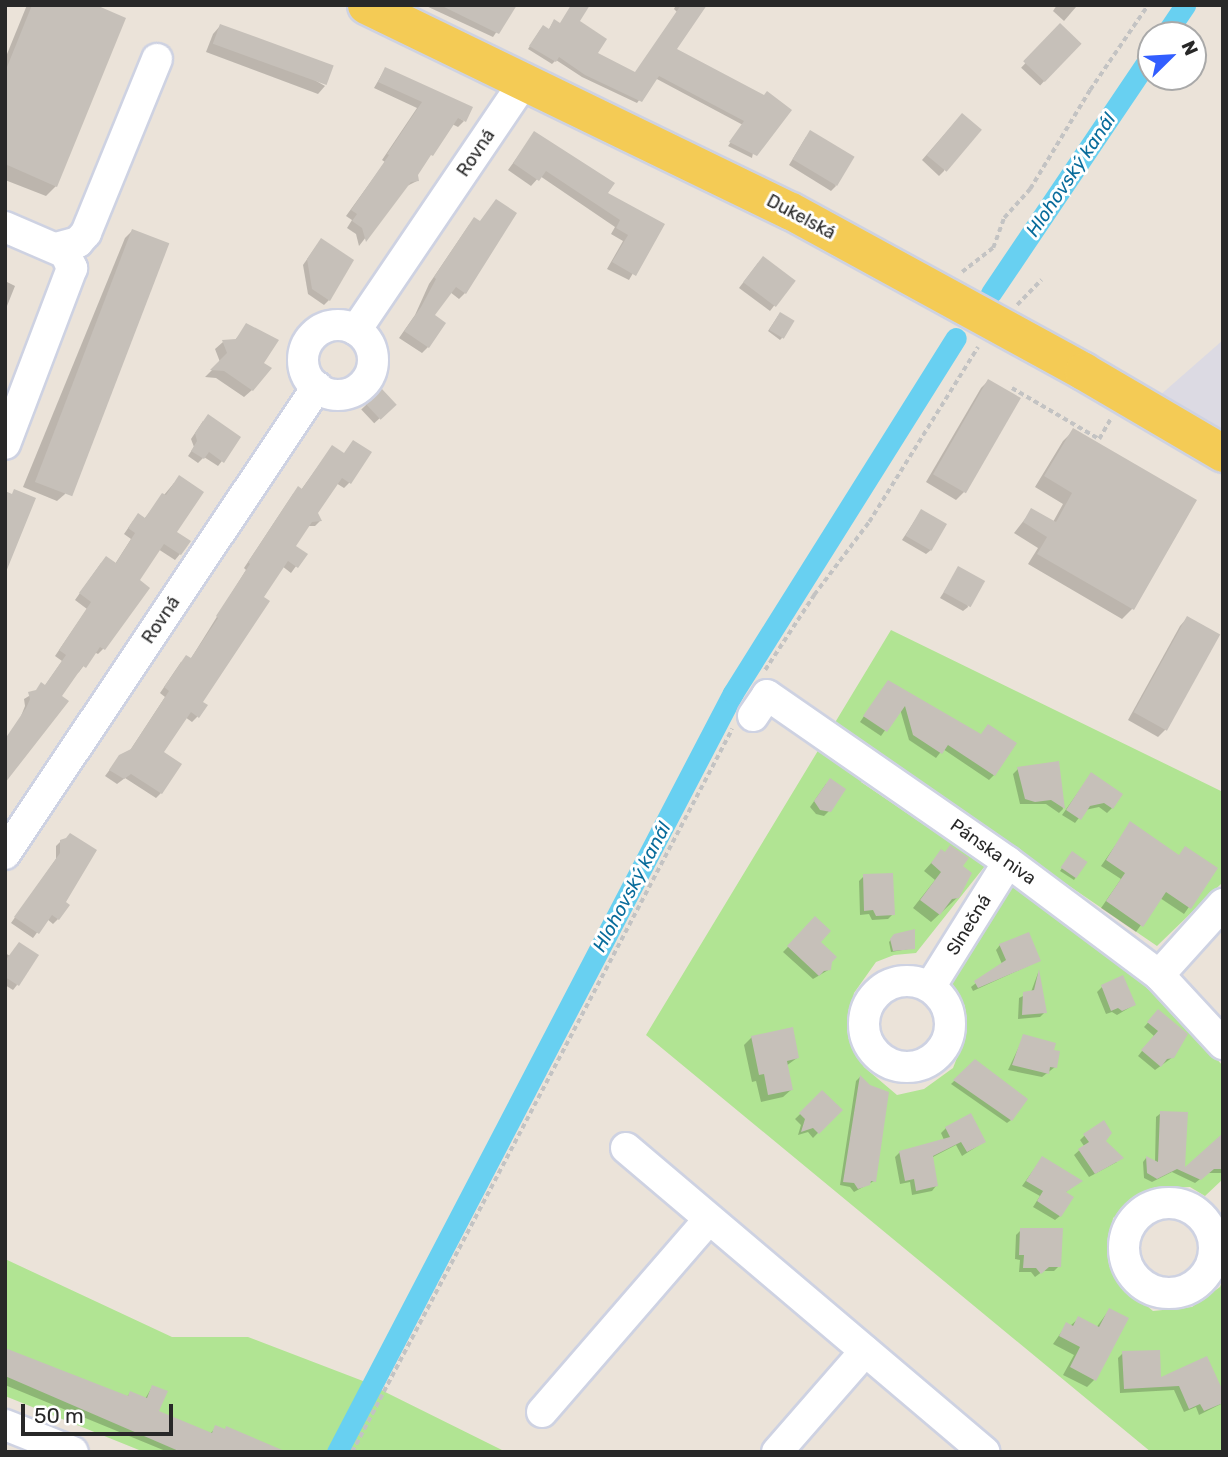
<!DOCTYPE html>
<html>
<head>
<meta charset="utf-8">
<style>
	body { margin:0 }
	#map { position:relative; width:1228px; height:1457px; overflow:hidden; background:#ebe3d9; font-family:Rubik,sans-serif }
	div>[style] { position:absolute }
	.industrial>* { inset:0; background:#dcdae3 }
	.green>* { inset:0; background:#b1e493 }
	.shadow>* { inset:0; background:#0003; transform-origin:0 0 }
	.canal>* { height:21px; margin:-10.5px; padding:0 10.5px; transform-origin:10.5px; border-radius:10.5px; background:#68d0f1 }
	.building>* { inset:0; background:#c6c0b9; transform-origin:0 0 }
	.path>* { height:3.5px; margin-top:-1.75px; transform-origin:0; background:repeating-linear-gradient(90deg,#c3c3c3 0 5px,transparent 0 8.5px) }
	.roads { filter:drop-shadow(2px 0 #ced2e2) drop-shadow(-2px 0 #ced2e2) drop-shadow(0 2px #ced2e2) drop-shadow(0 -2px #ced2e2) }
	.minor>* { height:30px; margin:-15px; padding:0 15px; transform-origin:15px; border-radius:15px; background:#fff }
	.minor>.ring { margin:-15px; padding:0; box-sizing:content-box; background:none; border:30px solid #fff; border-radius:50% }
	.major>* { height:37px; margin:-18.5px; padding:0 18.5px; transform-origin:18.5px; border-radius:18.5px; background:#f4cb55 }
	span { translate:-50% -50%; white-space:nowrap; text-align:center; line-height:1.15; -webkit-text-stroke:6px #fff; paint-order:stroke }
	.street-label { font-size:18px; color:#282828 }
	.water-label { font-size:19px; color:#096c9b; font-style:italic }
	.frame { position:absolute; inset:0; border:7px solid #282828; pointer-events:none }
	.north { position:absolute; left:1137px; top:21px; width:70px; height:70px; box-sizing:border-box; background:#fff; border:2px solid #a9a9a9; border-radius:50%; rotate:66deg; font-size:19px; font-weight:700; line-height:28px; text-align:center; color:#282828 }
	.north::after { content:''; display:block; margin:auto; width:24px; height:32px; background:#325eff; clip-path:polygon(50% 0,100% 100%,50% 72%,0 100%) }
	.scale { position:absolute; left:21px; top:1404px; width:152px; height:32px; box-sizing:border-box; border:4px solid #282828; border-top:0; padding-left:9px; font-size:21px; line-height:24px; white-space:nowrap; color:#282828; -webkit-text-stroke:5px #fff; paint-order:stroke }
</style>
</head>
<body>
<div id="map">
	<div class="industrial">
		<div style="clip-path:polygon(1223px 340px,1223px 438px,1158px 397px)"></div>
	</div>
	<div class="green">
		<div style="clip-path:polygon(891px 630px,1223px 792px,1223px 882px,1157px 946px,875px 753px,861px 782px,985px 866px,916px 953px,894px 955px,876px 962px,854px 993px,847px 1031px,864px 1067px,897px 1095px,924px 1089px,953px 1068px,966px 1035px,965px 1006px,952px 983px,1012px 885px,1147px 983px,1223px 1066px,1223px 1179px,1205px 1196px,1190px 1187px,1152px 1189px,1113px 1218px,1109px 1254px,1129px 1291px,1153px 1311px,1192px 1307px,1220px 1287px,1223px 1279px,1223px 1452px,1151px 1452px,646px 1035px)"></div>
		<div style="clip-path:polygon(5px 1259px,172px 1337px,248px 1337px,363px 1381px,506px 1452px,144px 1452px,5px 1396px)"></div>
	</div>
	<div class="shadow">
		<div style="clip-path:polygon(27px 5px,91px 5px,56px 186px,46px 196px,5px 180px,5px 59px)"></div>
		<div style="clip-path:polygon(424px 5px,515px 5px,493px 37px)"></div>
		<div style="clip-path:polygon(676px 5px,705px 5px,675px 50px,764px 97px,752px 158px,728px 146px,743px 125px,655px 78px,637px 103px,582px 77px,556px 60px,552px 64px,528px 49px,540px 30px,548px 31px,552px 24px,578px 22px,595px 54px,635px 74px,677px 12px,674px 9px)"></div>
		<div style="clip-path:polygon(1057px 5px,1074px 5px,1076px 7px,1064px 21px,1053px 11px)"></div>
		<div style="clip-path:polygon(220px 26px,325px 86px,318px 94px,206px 52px,213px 34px)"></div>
		<div style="left:1060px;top:26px;width:26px;height:57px;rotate:43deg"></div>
		<div style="clip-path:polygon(385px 69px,464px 121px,458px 127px,452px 124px,416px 174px,417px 181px,405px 187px,359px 246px,356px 234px,347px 228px,352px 220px,346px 216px,385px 162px,382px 160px,417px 108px,374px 88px)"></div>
		<div style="clip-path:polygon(957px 120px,944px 171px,939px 176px,922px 160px)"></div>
		<div style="clip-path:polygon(535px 133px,605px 193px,662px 224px,629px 280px,607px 269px,623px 241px,611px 234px,615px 227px,540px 176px,531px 186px,508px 170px)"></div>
		<div style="clip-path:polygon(806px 137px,836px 186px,831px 191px,789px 165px)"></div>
		<div style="clip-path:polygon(496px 201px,465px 293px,459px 299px,450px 292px,433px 316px,428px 347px,422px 353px,399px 338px,415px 315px,429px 284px,469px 225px,479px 223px)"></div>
		<div style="clip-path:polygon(132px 231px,65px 494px,57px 501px,23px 487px,125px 238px)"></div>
		<div style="clip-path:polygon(317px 245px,329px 300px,324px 305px,308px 294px,303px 265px)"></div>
		<div style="clip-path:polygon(758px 263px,793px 281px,770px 311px,739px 288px)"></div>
		<div style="clip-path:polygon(5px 281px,15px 286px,5px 311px)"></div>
		<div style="clip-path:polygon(778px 316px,782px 338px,780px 340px,768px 331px)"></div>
		<div style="clip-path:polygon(247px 326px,261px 363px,252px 390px,244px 397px,216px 378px,205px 377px,220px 362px,215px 349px,223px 342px,234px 341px)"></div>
		<div style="clip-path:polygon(988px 381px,964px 492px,956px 500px,926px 482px,981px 388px)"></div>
		<div style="left:381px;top:391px;width:19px;height:27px;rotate:47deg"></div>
		<div style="clip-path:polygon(203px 421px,222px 461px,218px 466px,204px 457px,198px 463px,188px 456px,194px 447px,191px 439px)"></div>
		<div style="clip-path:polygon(1073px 431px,1133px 608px,1122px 619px,1028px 564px,1038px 548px,1014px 533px,1032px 510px,1053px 522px,1063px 504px,1035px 487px,1063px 441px)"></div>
		<div style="clip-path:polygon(332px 447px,343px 454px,370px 453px,349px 483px,344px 488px,336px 483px,316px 512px,320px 521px,315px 526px,307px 526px,294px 546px,305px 554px,291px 573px,282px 566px,201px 702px,197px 717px,192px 722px,185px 717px,161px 752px,161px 793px,156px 798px,125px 778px,117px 784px,105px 776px,120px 756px,129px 752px,165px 697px,160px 693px,181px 662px,190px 660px,246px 570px,244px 568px,293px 494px,301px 490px)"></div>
		<div style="clip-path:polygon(174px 483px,174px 533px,188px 542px,180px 554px,175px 560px,158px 549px,137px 581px,103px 649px,98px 654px,94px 652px,79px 672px,21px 716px,25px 706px,24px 699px,44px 687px,62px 661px,55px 656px,87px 609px,75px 600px,101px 563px,115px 564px,131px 539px,124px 534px,133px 521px,144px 519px)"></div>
		<div style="clip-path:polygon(921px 511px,931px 550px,926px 554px,902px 540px)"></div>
		<div style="clip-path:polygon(959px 568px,968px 607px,963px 611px,940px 598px)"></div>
		<div style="clip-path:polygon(1187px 618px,1217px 635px,1166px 729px,1158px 737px,1128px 720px,1180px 626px)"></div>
		<div style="clip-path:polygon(884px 687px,994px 775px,989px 780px,943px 749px,936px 758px,909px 740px,900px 709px,881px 736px,860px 722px)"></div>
		<div style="clip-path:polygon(1057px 763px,1063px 809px,1059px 813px,1046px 804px,1020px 804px,1013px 774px,1018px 769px)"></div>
		<div style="clip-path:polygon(1091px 774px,1112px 808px,1107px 813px,1099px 807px,1085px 810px,1075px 823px,1062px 815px)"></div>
		<div style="clip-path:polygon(826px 784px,829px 811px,824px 816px,816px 814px,810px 807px)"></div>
		<div style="clip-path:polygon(1131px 823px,1178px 856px,1216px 868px,1184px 914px,1160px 898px,1136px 932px,1101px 908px,1121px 879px,1101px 866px)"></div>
		<div style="clip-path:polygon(61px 841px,64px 903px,58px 919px,53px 924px,47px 919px,33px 938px,11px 923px,56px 859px,56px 846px)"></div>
		<div style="clip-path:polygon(941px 852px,960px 867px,958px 897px,931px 922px,913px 908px,935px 880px,924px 871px)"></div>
		<div style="clip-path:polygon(1070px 856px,1086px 863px,1074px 880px,1060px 871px)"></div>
		<div style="clip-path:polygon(864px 876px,893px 914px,888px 919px,872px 920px,869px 914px,860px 915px,859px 881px)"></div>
		<div style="clip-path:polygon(815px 919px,819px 942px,830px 961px,830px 969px,813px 979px,783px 952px)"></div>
		<div style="clip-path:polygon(895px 935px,914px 948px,891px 952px,889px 942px)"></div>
		<div style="clip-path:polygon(1000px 945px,1039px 961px,973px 991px,971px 987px,976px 983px,1002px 964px,996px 950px)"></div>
		<div style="clip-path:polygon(5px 953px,10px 956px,17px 985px,13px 990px,5px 985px)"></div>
		<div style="clip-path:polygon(1038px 973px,1045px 1012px,1040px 1017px,1018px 1019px,1019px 998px,1031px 992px)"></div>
		<div style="clip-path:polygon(1102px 987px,1134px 1005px,1117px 1015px,1112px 1012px,1106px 1014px,1097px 992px)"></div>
		<div style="clip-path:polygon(1154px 1016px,1173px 1057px,1155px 1070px,1138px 1056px,1154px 1036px,1144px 1027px)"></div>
		<div style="clip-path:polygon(1024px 1036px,1052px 1051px,1055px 1067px,1042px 1077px,1008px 1070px)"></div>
		<div style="clip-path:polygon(752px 1037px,797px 1058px,786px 1066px,791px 1090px,783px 1097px,761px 1102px,756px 1081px,752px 1082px,744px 1045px)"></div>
		<div style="clip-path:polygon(975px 1061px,1011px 1120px,1007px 1123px,951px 1084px)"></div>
		<div style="clip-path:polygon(860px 1077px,874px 1181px,854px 1192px,850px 1187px,840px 1185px,856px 1081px)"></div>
		<div style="clip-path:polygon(822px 1093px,840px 1110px,813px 1138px,808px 1132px,798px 1135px,801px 1125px,795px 1119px)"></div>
		<div style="clip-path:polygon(1161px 1113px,1183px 1171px,1223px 1135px,1223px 1173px,1208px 1173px,1195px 1183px,1172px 1172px,1152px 1182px,1144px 1178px,1143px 1162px,1146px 1158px,1155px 1162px,1156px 1117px)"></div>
		<div style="clip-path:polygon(946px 1128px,984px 1142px,962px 1156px,956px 1145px,931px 1158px,936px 1186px,932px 1191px,912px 1195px,910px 1182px,900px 1184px,895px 1157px,900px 1152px,944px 1140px,941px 1133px)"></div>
		<div style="clip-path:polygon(1085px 1135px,1103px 1141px,1117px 1162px,1089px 1177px,1074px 1155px,1084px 1146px,1080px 1140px)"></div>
		<div style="clip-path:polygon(1042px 1158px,1080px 1182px,1064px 1193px,1060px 1216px,1055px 1220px,1033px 1207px,1040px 1196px,1022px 1186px)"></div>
		<div style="clip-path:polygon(1021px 1230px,1059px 1266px,1054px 1271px,1043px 1271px,1035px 1277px,1031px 1272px,1019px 1272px,1020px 1260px,1015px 1259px,1016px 1235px)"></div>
		<div style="clip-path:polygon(1109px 1310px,1094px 1380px,1087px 1387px,1063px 1375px,1074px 1355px,1053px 1344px,1067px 1324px,1070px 1326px,1079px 1318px,1096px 1328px)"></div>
		<div style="clip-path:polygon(5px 1351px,127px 1397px,130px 1393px,145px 1399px,152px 1387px,157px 1412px,210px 1434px,216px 1427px,285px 1452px,168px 1452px,5px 1385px)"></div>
		<div style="clip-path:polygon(1123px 1353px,1160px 1380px,1206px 1359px,1223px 1403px,1199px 1415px,1196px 1407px,1184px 1412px,1174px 1390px,1120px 1393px,1118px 1358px)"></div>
	</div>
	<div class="canal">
		<div style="left:1165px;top:35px;width:36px;rotate:-56deg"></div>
		<div style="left:991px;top:293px;width:286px;rotate:-56deg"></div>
		<div style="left:337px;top:1452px;width:856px;rotate:-62.45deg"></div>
		<div style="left:733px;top:693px;width:419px;rotate:-57.9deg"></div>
	</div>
	<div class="building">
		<div style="clip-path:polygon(32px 5px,96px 5px,126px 18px,57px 187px,5px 164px,5px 72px)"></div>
		<div style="clip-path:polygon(440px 5px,517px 5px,499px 34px)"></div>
		<div style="clip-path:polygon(571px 5px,590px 5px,580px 21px,607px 39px,598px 53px,635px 72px,681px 5px,707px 5px,677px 49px,764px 95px,767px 91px,792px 110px,757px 156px,729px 142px,744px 121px,659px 76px,642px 102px,585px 75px,559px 57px,556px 62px,529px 46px,543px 25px,549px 29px,554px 19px,560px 23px)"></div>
		<div style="left:1060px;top:23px;width:30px;height:53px;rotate:44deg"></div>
		<div style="left:220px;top:24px;width:121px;height:21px;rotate:20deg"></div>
		<div style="clip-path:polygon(385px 67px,473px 107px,466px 122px,458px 118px,433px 156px,431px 155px,418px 175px,419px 181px,411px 182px,366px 242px,362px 228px,352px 221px,357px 214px,351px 210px,389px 155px,387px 154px,422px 102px,378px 82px)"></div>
		<div style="left:962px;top:113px;width:26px;height:55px;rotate:40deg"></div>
		<div style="left:810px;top:130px;width:52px;height:34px;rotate:31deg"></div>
		<div style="clip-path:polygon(534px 131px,615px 183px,608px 193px,665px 224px,636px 276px,612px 262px,628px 235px,616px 228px,620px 220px,546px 171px,539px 181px,513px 163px)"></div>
		<div style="clip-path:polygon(496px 199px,517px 213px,466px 294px,456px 287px,435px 315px,446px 323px,429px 348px,404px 331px,421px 307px,436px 279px,434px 277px,474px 217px,480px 221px)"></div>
		<div style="left:132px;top:229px;width:40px;height:271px;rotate:21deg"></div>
		<div style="clip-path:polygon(321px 238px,354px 260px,330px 301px,312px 289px,307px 259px)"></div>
		<div style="left:763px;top:256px;width:41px;height:33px;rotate:37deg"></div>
		<div style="left:780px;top:312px;width:17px;height:21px;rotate:31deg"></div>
		<div style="clip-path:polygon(246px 323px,279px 340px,264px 363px,272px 368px,253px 391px,224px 371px,210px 370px,227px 353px,222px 340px,236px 339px)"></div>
		<div style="left:988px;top:379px;width:38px;height:110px;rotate:30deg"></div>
		<div style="left:381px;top:388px;width:23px;height:22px;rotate:47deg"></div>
		<div style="clip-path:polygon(208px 414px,241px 437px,224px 463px,209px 452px,204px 459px,191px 451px,197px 441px,195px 433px)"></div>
		<div style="clip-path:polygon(1073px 428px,1197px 500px,1134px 610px,1037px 554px,1047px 537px,1023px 522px,1031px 508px,1056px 522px,1072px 493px,1044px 476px)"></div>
		<div style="clip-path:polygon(353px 440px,372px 452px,351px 484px,342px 478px,318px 513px,322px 521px,312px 522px,296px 546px,308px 554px,298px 568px,288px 561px,264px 597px,270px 601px,203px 702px,208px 705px,199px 718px,191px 712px,164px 752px,182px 764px,162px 794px,131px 774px,124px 779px,109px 770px,119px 755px,131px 749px,169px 691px,164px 687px,186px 655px,191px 658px,218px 618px,216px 616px,250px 564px,248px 562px,298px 486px,302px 489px,332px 445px,344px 453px)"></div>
		<div style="clip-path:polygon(179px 475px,204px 492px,177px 532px,191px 541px,181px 555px,164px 544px,140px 580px,150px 588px,105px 650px,100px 647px,86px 668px,83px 666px,62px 696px,69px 701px,5px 783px,5px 739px,26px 708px,30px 699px,28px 692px,36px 690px,41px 682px,45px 685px,66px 655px,59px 650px,91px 602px,79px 593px,106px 556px,116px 563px,135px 533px,128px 528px,138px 513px,145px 518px,162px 493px,166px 495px)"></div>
		<div style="clip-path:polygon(14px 489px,36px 498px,6px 572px,5px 491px,12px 494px)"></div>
		<div style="left:921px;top:509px;width:30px;height:31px;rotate:30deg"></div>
		<div style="left:958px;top:566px;width:31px;height:30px;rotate:29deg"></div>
		<div style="left:1187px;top:616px;width:38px;height:110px;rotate:29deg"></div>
		<div style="clip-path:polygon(888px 680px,981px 734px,988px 724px,1017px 743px,995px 776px,948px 745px,942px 754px,913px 735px,905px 706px,887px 732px,863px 716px)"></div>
		<div style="clip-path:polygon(1059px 761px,1065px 809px,1051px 800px,1035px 802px,1025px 799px,1017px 767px)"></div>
		<div style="clip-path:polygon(1091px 772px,1123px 794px,1113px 809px,1104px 803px,1090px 806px,1081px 820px,1066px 810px)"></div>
		<div style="clip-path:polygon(830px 778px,846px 789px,831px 812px,820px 810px,814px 801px)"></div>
		<div style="clip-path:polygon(1130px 821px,1179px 855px,1185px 846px,1218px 868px,1191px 909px,1166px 892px,1143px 927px,1106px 901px,1125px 873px,1106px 860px)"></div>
		<div style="clip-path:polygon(70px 833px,97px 850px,66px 902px,70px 905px,59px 920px,52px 915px,39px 934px,14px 917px,60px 853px,60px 840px,66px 838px)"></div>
		<div style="clip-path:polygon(950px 845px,969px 858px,963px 866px,972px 873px,959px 898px,952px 899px,940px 915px,920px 900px,941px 872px,931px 863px,941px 849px,945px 852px)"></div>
		<div style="left:1072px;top:851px;width:19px;height:20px;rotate:35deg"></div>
		<div style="clip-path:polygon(893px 873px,895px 915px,876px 916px,873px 910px,864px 911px,863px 874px)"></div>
		<div style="clip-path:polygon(815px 916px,831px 931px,821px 942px,837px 957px,832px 962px,831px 970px,824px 971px,819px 976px,787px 946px)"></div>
		<div style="clip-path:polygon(915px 929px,915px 949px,893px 951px,890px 939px,894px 934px)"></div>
		<div style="clip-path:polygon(1029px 932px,1041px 961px,978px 988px,974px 981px,1006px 960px,999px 944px)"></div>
		<div style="clip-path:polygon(19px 942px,39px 955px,19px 986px,5px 977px,5px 961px)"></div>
		<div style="clip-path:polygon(1039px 969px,1047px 1013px,1022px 1015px,1023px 992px,1034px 990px)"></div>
		<div style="clip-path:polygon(1123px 975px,1136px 1005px,1122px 1011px,1118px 1008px,1111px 1011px,1101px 985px)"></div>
		<div style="clip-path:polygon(1158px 1009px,1188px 1034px,1174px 1058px,1167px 1059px,1161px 1067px,1141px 1050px,1158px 1031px,1147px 1022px)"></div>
		<div style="clip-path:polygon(793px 1027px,799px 1058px,787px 1061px,793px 1090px,768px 1095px,764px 1074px,759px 1075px,751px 1036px)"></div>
		<div style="clip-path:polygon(1023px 1034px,1056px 1043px,1054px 1050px,1060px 1051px,1057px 1068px,1050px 1067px,1049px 1074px,1012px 1065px)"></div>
		<div style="clip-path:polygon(975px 1059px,1028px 1099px,1012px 1121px,953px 1080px)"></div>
		<div style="clip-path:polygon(860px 1075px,870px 1085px,889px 1092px,876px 1182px,871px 1181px,870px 1185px,858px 1189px,854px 1183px,843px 1182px)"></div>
		<div style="clip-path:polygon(822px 1090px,843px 1110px,819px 1134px,813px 1128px,801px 1132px,805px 1119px,799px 1113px)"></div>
		<div style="clip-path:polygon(1160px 1111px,1188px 1112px,1185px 1167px,1223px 1133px,1223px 1169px,1214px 1169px,1201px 1180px,1177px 1169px,1157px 1179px,1147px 1173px,1146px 1156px,1158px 1162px)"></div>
		<div style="clip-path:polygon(971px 1113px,986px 1142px,967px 1152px,961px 1142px,933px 1156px,938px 1186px,916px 1191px,914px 1179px,905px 1181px,899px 1151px,950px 1137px,945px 1127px)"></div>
		<div style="clip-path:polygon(1104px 1120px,1112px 1133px,1106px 1141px,1124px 1158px,1095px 1174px,1078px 1149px,1089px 1142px,1083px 1134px)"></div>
		<div style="clip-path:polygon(1042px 1156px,1083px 1181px,1066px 1192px,1074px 1197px,1061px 1217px,1037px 1201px,1043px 1191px,1026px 1181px)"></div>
		<div style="clip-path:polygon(1020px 1228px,1063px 1228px,1061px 1267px,1049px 1267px,1041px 1274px,1036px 1268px,1023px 1268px,1024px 1255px,1019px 1255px)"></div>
		<div style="clip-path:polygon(1109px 1308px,1129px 1318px,1096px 1381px,1070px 1367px,1080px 1347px,1059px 1336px,1066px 1322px,1073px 1326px,1078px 1316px,1099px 1327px)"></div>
		<div style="clip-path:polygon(5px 1348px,128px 1396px,130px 1391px,147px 1398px,152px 1385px,168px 1391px,159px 1411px,212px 1433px,215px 1425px,225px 1429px,226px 1426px,287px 1452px,181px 1452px,5px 1376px)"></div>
		<div style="clip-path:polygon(1160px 1350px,1161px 1377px,1207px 1356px,1223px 1391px,1223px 1403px,1204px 1411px,1200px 1404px,1189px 1409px,1179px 1386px,1124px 1389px,1122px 1351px)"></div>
	</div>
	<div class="path">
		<div style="left:962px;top:272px;width:39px;rotate:-38deg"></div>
		<div style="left:993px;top:248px;width:32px;rotate:-70deg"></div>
		<div style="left:1004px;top:218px;width:39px;rotate:-48deg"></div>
		<div style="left:1030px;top:189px;width:116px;rotate:-58.8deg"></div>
		<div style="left:1090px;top:90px;width:103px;rotate:-55.7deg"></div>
		<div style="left:1017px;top:305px;width:35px;rotate:-46deg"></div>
		<div style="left:297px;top:371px;width:20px;rotate:-96deg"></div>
		<div style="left:295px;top:351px;width:13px;rotate:-77deg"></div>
		<div style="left:298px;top:338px;width:25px;rotate:-47deg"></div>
		<div style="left:315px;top:320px;width:28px;rotate:-19deg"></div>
		<div style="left:1012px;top:388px;width:101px;rotate:30.4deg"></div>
		<div style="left:1099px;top:439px;width:22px;rotate:-60deg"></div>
		<div style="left:332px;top:407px;width:25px;rotate:-12deg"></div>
		<div style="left:356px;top:402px;width:28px;rotate:-41deg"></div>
		<div style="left:377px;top:384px;width:19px;rotate:-65deg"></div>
		<div style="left:385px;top:367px;width:28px;rotate:-100deg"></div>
		<div style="left:765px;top:670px;width:90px;rotate:-56.8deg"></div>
		<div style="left:814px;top:595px;width:91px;rotate:-53deg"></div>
		<div style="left:869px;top:522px;width:206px;rotate:-58.1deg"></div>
		<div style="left:352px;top:1452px;width:817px;rotate:-62.27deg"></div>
	</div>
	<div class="roads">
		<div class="minor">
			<div style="left:5px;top:227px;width:65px;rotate:23.4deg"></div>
			<div style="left:65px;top:253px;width:17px;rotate:65deg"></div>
			<div style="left:72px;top:268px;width:188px;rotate:110.8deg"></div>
			<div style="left:56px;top:248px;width:23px;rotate:-15deg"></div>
			<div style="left:78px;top:242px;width:12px;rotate:-48deg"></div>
			<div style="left:86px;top:233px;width:188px;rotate:-67.8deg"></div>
			<div class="ring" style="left:303px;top:325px;width:40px;height:40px"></div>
			<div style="left:356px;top:330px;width:302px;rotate:-55.9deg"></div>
			<div style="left:753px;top:716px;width:25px;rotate:-56deg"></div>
			<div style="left:767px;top:695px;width:293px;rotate:34.7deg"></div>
			<div style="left:1008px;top:862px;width:189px;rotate:36.8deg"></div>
			<div style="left:1159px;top:975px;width:94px;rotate:47.2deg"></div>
			<div style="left:5px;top:854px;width:562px;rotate:-56.25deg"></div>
			<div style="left:1159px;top:975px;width:96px;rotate:-48deg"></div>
			<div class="ring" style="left:864px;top:981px;width:56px;height:56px"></div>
			<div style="left:930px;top:987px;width:147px;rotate:-58deg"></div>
			<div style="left:626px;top:1148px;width:470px;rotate:40.3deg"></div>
			<div class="ring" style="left:1124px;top:1203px;width:60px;height:60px"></div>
			<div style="left:542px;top:1412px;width:255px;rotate:-49.1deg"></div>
			<div style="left:5px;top:1425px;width:73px;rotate:21.7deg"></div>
			<div style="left:777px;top:1452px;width:134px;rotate:-48.9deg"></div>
		</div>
		<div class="major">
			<div style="left:366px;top:5px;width:472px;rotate:25.9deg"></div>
			<div style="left:791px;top:211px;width:333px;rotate:28.7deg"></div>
			<div style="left:1083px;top:371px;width:162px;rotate:30.4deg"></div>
		</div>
	</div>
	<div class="street-label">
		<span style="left:476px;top:153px;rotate:-56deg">Rovná</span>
		<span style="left:801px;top:217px;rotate:28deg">Dukelská</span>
		<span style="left:161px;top:620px;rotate:-56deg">Rovná</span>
		<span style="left:993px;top:852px;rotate:35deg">Pánska niva</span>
		<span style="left:969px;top:925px;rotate:-58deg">Slnečná</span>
	</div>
	<div class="water-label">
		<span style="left:1071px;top:175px;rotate:-56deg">Hlohovský kanál</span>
		<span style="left:632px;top:887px;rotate:-62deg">Hlohovský kanál</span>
	</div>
	<div class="frame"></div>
	<div class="north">N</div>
	<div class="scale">50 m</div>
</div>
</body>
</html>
